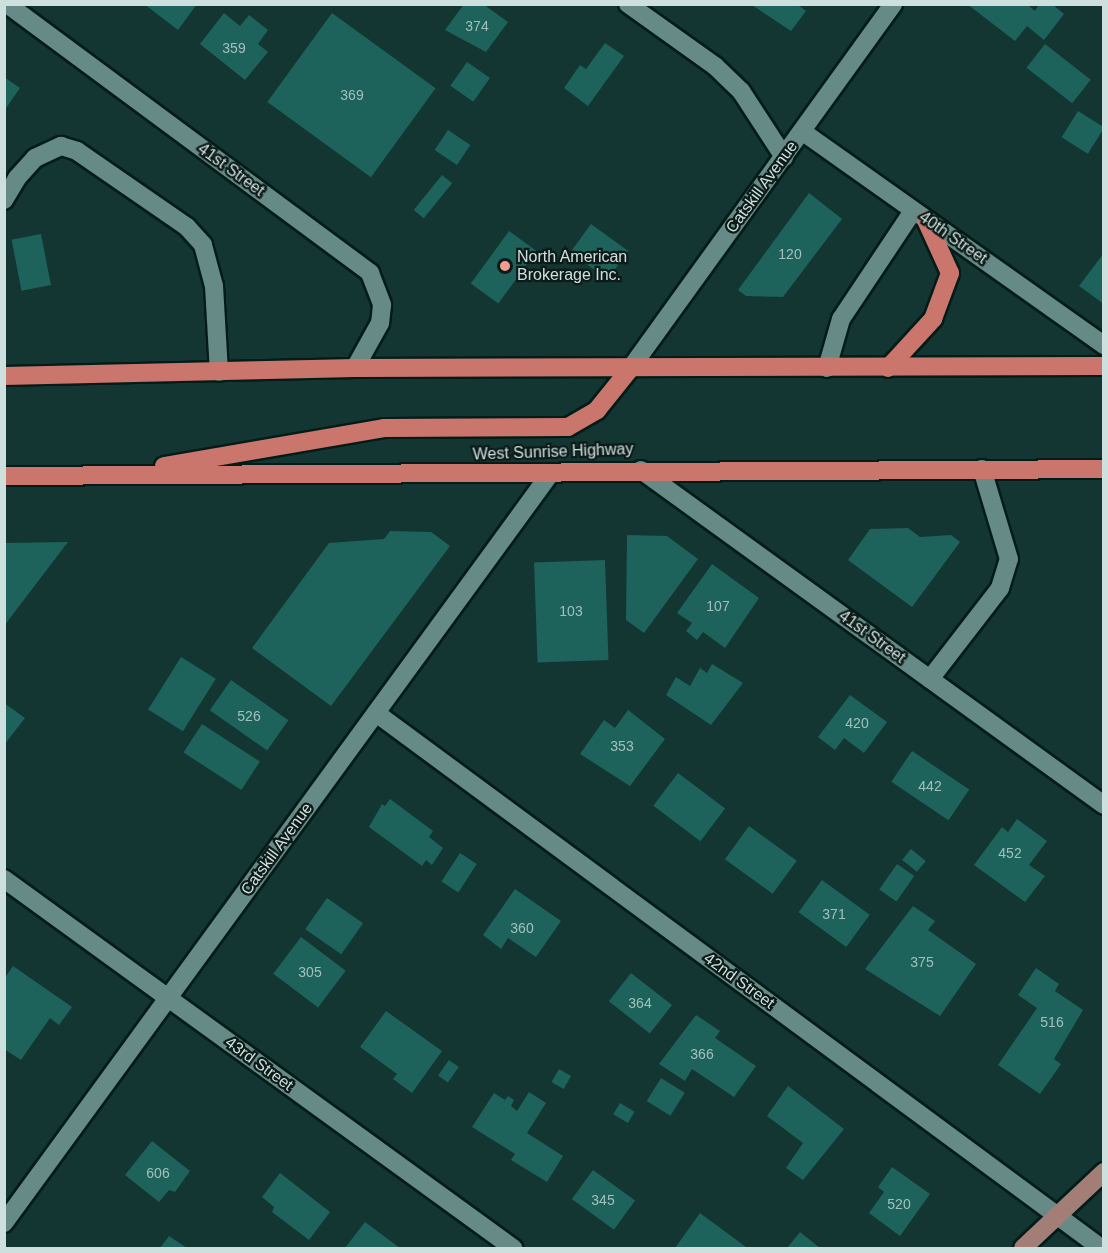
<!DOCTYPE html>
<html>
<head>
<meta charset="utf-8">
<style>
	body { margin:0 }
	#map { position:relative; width:1108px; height:1253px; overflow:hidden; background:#133632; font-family:Helvetica,sans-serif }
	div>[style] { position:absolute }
	.building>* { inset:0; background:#1d625b; transform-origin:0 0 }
	.roads { filter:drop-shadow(2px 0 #031c19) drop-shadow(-2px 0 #031c19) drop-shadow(0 2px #031c19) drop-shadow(0 -2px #031c19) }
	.minor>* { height:18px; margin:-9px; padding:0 9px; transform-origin:9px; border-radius:9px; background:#668a85 }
	.major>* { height:18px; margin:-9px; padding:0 9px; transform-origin:9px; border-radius:9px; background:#a27e76 }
	.highway>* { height:18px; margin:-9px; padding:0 9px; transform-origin:9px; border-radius:9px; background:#ca766c }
	.dots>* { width:16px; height:16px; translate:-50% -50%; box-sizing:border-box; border:3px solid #0c1a18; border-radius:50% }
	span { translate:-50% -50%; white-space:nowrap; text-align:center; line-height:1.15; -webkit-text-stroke:4.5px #0c1a18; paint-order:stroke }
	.number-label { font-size:14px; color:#a1c0bc }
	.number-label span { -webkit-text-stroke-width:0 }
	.street-label { font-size:16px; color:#cde0dd }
	.poi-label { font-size:16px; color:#cde0dd }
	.left { translate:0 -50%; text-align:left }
	.frame { position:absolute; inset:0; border:6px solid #cde0dd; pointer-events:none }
</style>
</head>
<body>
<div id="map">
	<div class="building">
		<div style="clip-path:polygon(144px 4px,197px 4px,178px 30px)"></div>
		<div style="clip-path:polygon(464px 4px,483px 4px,508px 22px,486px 52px,445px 30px)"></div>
		<div style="clip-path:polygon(967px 4px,1027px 4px,1035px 11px,1039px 4px,1052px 4px,1064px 14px,1044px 40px,1027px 26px,1015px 41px)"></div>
		<div style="clip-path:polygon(752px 5px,798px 5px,806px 11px,791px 31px)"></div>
		<div style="clip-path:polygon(224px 13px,240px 26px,249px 15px,268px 30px,258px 44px,268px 52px,245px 80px,200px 44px)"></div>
		<div style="left:332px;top:13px;width:128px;height:110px;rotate:36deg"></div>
		<div style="clip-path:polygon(605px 43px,624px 56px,588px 106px,564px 88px,580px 65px,586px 69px)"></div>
		<div style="left:1045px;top:44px;width:58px;height:30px;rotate:38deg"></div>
		<div style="left:467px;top:62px;width:28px;height:29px;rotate:35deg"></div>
		<div style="clip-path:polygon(4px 77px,20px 88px,4px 111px)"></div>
		<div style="left:1078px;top:111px;width:31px;height:31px;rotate:32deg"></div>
		<div style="left:448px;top:130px;width:27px;height:24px;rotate:34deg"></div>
		<div style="left:442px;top:175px;width:13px;height:45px;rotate:39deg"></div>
		<div style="clip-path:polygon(809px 193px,842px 219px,783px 297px,746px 296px,738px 290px)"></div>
		<div style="left:591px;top:224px;width:46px;height:35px;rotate:36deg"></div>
		<div style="left:509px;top:231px;width:34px;height:65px;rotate:36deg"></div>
		<div style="left:41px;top:234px;width:52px;height:30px;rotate:79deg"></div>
		<div style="clip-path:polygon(1104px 253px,1104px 304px,1079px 286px)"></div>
		<div style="clip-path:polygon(908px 528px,920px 537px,951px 535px,960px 542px,912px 607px,848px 560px,870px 529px)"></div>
		<div style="clip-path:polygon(390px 531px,431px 532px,450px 546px,331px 706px,252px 648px,329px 543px,384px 539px)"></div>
		<div style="clip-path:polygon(627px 535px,667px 536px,698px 559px,644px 633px,626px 620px)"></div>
		<div style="clip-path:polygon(68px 542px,4px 626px,4px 543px)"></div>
		<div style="left:605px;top:560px;width:100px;height:71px;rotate:88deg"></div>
		<div style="clip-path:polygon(712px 564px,759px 598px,725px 648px,703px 632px,697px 640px,686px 631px,692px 623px,677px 613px)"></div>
		<div style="left:181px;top:657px;width:41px;height:62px;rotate:32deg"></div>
		<div style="clip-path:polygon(712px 664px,743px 683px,711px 725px,666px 695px,676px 677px,690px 686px,700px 668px,707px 673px)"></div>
		<div style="left:231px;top:680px;width:70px;height:37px;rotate:35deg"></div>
		<div style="clip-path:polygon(850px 695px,887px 722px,864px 753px,844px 738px,835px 750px,818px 737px)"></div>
		<div style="clip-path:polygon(4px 703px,25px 718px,4px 745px)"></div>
		<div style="clip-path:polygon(628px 710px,665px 739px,630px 786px,580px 754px,604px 720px,615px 728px)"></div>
		<div style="left:202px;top:724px;width:69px;height:34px;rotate:33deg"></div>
		<div style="left:912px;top:751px;width:69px;height:37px;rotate:34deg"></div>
		<div style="left:678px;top:773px;width:59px;height:41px;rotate:37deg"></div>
		<div style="clip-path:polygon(390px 799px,433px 831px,429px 837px,443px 848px,432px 865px,426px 860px,422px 866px,369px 827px,382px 804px,385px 806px)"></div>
		<div style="clip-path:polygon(1017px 819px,1047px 841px,1029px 865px,1045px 876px,1025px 902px,974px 865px,1002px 827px,1008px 832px)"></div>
		<div style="left:749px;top:826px;width:59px;height:41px;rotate:36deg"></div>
		<div style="left:911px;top:849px;width:19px;height:14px;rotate:39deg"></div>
		<div style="left:460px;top:853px;width:20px;height:34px;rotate:33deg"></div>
		<div style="left:897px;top:864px;width:21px;height:31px;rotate:35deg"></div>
		<div style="left:822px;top:880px;width:59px;height:40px;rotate:36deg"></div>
		<div style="clip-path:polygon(515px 889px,561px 921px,536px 957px,508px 938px,501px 949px,483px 935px)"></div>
		<div style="left:327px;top:898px;width:44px;height:38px;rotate:35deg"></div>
		<div style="clip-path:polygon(913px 906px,935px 921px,928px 930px,976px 964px,940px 1016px,865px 969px)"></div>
		<div style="left:301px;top:937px;width:56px;height:46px;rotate:37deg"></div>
		<div style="clip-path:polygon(13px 966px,72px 1007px,59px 1025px,50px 1018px,21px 1060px,4px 1049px,4px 979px)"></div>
		<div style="clip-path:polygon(1036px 968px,1059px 984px,1055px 991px,1083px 1010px,1054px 1059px,1061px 1064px,1040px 1094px,998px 1065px,1037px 1008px,1018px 995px)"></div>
		<div style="left:631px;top:973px;width:52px;height:36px;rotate:38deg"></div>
		<div style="clip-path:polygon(386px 1011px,442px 1051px,412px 1093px,393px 1079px,397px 1074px,360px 1047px)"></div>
		<div style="clip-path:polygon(696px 1015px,720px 1031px,715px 1038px,756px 1066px,734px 1097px,692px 1069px,685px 1081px,659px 1064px)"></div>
		<div style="left:449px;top:1060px;width:12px;height:19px;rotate:35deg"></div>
		<div style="left:559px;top:1069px;width:14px;height:15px;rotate:30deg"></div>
		<div style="left:661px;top:1078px;width:28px;height:27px;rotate:32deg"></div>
		<div style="clip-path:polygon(788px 1086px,844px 1129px,803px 1180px,786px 1168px,803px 1143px,767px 1116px)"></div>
		<div style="clip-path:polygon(529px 1092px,546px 1103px,527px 1133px,563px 1156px,547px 1182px,511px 1160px,515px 1154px,472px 1127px,494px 1093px,505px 1100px,508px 1096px,514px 1100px,511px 1106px,517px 1111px)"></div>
		<div style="left:620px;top:1103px;width:17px;height:13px;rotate:31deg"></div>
		<div style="clip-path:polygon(152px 1141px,190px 1171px,175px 1192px,169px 1190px,159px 1202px,125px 1175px)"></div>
		<div style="clip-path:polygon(892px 1167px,930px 1194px,900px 1236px,869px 1213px,884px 1192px,878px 1187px)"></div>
		<div style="left:593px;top:1170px;width:52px;height:36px;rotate:36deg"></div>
		<div style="clip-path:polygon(280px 1173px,330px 1212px,309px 1240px,272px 1212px,274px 1207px,262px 1197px)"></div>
		<div style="clip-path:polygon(700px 1213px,746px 1247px,745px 1248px,675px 1248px)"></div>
		<div style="clip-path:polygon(365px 1222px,400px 1248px,345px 1248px)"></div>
		<div style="clip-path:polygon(800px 1232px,820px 1248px,787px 1248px)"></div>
		<div style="clip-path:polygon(169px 1236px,187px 1248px,160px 1248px)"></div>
	</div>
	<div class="roads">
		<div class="minor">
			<div style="left:7px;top:4px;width:452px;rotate:36.5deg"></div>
			<div style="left:370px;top:273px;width:34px;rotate:69deg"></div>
			<div style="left:382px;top:305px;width:18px;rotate:96deg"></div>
			<div style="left:380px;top:323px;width:51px;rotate:119.1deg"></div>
			<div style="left:628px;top:4px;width:107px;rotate:35.5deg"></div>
			<div style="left:715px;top:66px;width:36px;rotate:44deg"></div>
			<div style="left:741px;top:91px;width:79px;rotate:56.9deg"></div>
			<div style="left:803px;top:132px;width:369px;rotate:35.3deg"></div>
			<div style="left:4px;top:200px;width:26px;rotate:-59deg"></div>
			<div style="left:17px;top:178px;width:27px;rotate:-48deg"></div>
			<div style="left:35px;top:158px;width:29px;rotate:-25deg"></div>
			<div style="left:61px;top:146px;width:17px;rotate:17deg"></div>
			<div style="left:77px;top:151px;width:134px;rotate:34.6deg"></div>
			<div style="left:187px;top:227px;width:24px;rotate:48deg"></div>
			<div style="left:203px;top:245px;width:42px;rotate:75deg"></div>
			<div style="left:214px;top:286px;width:86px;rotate:86.7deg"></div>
			<div style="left:827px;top:368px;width:51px;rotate:-74.1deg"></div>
			<div style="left:841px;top:319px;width:130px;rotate:-56.3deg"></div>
			<div style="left:630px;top:369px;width:450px;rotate:-54.2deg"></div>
			<div style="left:641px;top:470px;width:571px;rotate:35.89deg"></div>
			<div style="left:930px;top:679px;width:115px;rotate:-52.4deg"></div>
			<div style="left:1000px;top:588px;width:30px;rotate:-73deg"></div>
			<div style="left:1009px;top:559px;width:94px;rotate:-106.7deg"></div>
			<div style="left:376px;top:713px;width:901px;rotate:36.42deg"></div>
			<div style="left:4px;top:879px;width:629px;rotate:35.94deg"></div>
			<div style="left:4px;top:1223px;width:927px;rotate:-53.91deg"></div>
		</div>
		<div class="major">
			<div style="left:1023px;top:1248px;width:111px;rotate:-43.2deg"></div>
		</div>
		<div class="highway">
			<div style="left:888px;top:368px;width:67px;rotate:-47.4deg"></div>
			<div style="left:933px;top:319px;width:49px;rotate:-69.7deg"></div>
			<div style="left:950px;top:273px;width:58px;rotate:-114.4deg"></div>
			<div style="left:4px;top:376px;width:351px;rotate:-1.3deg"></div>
			<div style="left:355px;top:368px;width:749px;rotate:-0.15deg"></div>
			<div style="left:164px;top:466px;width:223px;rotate:-9.8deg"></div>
			<div style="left:384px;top:428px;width:184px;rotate:-0.3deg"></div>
			<div style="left:568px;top:427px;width:34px;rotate:-30deg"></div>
			<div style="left:597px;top:410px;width:53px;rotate:-51.2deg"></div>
			<div style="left:4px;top:476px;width:1100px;rotate:-0.36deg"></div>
		</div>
	</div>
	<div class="dots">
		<div style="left:505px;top:266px;background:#f59c91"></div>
	</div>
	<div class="number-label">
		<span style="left:477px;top:26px">374</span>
		<span style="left:234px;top:48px">359</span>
		<span style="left:352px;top:95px">369</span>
		<span style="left:790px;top:254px">120</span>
		<span style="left:718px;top:606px">107</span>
		<span style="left:571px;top:611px">103</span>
		<span style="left:249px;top:716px">526</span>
		<span style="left:857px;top:723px">420</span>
		<span style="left:622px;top:746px">353</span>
		<span style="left:930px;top:786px">442</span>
		<span style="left:1010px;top:853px">452</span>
		<span style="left:834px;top:914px">371</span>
		<span style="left:522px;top:928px">360</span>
		<span style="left:922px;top:962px">375</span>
		<span style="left:310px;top:972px">305</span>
		<span style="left:640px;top:1003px">364</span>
		<span style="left:1052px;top:1022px">516</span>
		<span style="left:702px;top:1054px">366</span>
		<span style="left:158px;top:1173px">606</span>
		<span style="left:603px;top:1200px">345</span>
		<span style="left:899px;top:1204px">520</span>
	</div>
	<div class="street-label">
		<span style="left:231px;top:170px;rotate:36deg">41st Street</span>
		<span style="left:762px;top:187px;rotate:-54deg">Catskill Avenue</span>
		<span style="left:953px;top:238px;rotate:35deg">40th Street</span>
		<span style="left:553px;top:452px;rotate:-2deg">West Sunrise Highway</span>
		<span style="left:872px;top:637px;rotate:36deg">41st Street</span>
		<span style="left:277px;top:849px;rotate:-54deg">Catskill Avenue</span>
		<span style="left:739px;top:981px;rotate:36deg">42nd Street</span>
		<span style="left:259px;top:1064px;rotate:36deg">43rd Street</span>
	</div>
	<div class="poi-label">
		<span class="left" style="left:517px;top:266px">North American<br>Brokerage Inc.</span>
	</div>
	<div class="frame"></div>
</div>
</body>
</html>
